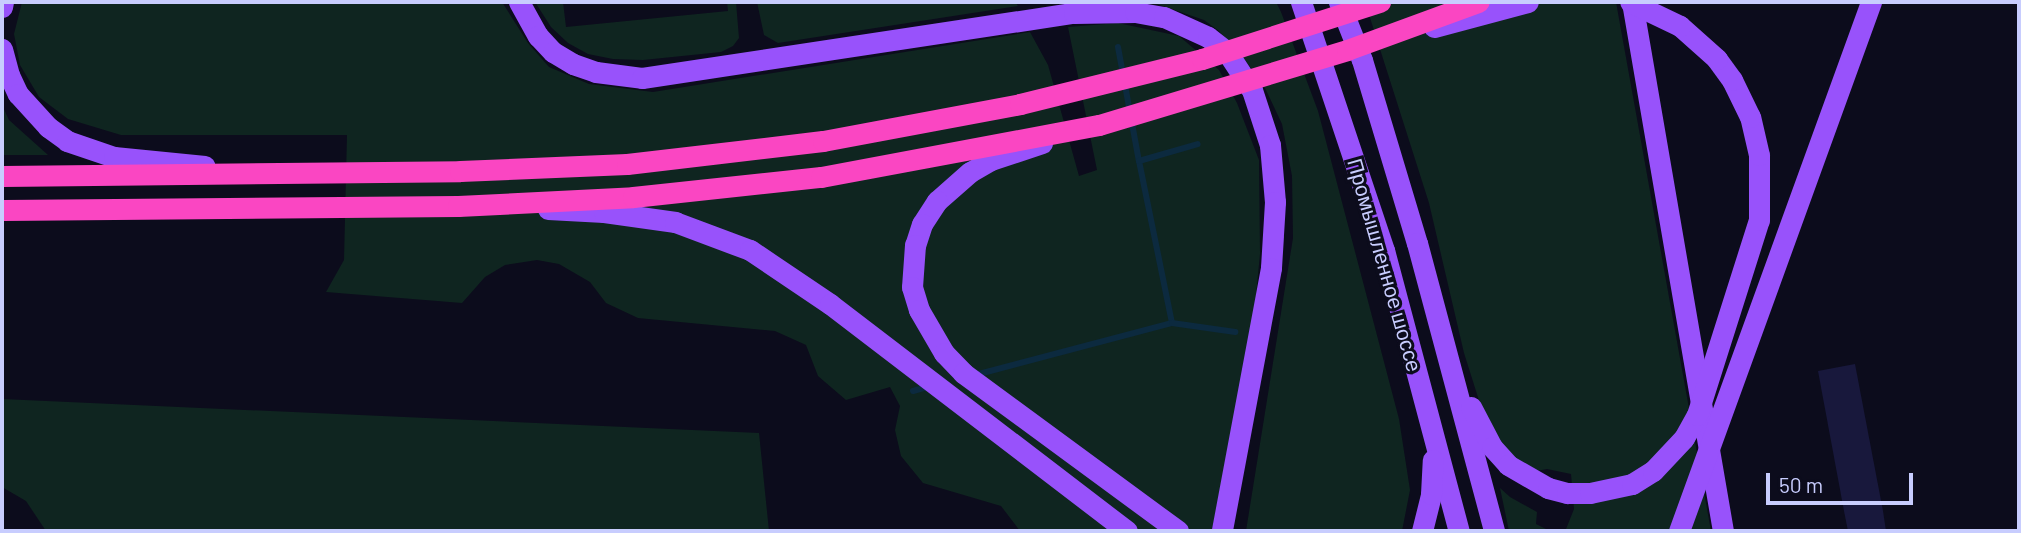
<!DOCTYPE html>
<html>
<head>
<meta charset="utf-8">
<style>
	body { margin:0 }
	#map { position:relative; width:2021px; height:533px; overflow:hidden; background:#0c0c1c; font-family:Barlow,sans-serif }
	div>[style] { position:absolute }
	.green>* { inset:0; background:#0f2520 }
	.stream>* { height:6px; margin:-3px; padding:0 3px; transform-origin:3px; border-radius:3px; background:#0c2a3f }
	.building>* { inset:0; background:#18183c }
	.major>* { height:21px; margin:-10.5px; padding:0 10.5px; transform-origin:10.5px; border-radius:10.5px; background:#9852fb }
	.highway>* { height:21px; margin:-10.5px; padding:0 10.5px; transform-origin:10.5px; border-radius:10.5px; background:#fa46c2 }
	.major-bridge>* { height:21px; margin:-10.5px; padding:0 10.5px; transform-origin:10.5px; border-radius:10.5px; background:#9852fb }
	.highway-bridge>* { height:21px; margin:-10.5px; padding:0 10.5px; transform-origin:10.5px; border-radius:10.5px; background:#fa46c2 }
	span { translate:-50% -50%; white-space:nowrap; text-align:center; line-height:1.15; -webkit-text-stroke:6px #0c0c1c; paint-order:stroke }
	.street-label { font-size:21px; color:#c8cdfe }
	.frame { position:absolute; inset:0; border:4px solid #c8cdfe; pointer-events:none }
	.scale { position:absolute; left:1766px; top:473px; width:147px; height:32px; box-sizing:border-box; border:4px solid #c8cdfe; border-top:0; padding-left:9px; font-size:21px; line-height:24px; white-space:nowrap; color:#c8cdfe; -webkit-text-stroke:5px #0c0c1c; paint-order:stroke }
</style>
</head>
<body>
<div id="map">
	<div class="green">
		<div style="clip-path:polygon(22px 2px,502px 2px,528px 43px,549px 67px,589px 84px,653px 92px,1030px 32px,1048px 65px,1079px 176px,1097px 170px,1068px 27px,1118px 23px,1179px 36px,1219px 70px,1237px 103px,1259px 160px,1260px 254px,1255px 306px,1212px 531px,1020px 531px,1001px 506px,923px 483px,901px 456px,895px 430px,900px 406px,890px 387px,846px 400px,818px 376px,806px 345px,775px 331px,638px 318px,606px 303px,590px 282px,559px 264px,537px 260px,505px 265px,485px 277px,462px 303px,326px 292px,344px 260px,347px 135px,121px 135px,68px 119px,39px 97px,20px 65px,14px 34px)"></div>
		<div style="clip-path:polygon(535px 2px,563px 2px,566px 27px,728px 11px,727px 2px,736px 2px,739px 38px,733px 46px,721px 52px,643px 60px,613px 59px,588px 54px,568px 43px,551px 27px)"></div>
		<div style="clip-path:polygon(757px 2px,1015px 2px,1018px 6px,778px 43px,764px 35px)"></div>
		<div style="clip-path:polygon(1151px 2px,1276px 2px,1281px 12px,1318px 111px,1399px 419px,1410px 490px,1402px 531px,1246px 531px,1293px 238px,1292px 176px,1282px 124px,1266px 90px,1246px 61px,1219px 31px,1204px 20px)"></div>
		<div style="clip-path:polygon(1365px 2px,1616px 2px,1711px 531px,1555px 531px,1566px 529px,1574px 509px,1571px 474px,1547px 469px,1531px 472px,1508px 455px,1488px 429px,1464px 353px,1429px 203px)"></div>
		<div style="clip-path:polygon(2px 105px,9px 120px,48px 155px,2px 155px)"></div>
		<div style="clip-path:polygon(2px 399px,759px 433px,769px 531px,46px 531px,26px 501px,2px 487px)"></div>
		<div style="clip-path:polygon(1500px 488px,1510px 497px,1537px 512px,1536px 524px,1550px 531px,1509px 531px)"></div>
	</div>
	<div class="stream">
		<div style="left:1118px;top:47px;width:116px;rotate:79.6deg"></div>
		<div style="left:1172px;top:323px;width:165px;rotate:-101.5deg"></div>
		<div style="left:1139px;top:161px;width:61px;rotate:-16.1deg"></div>
		<div style="left:975px;top:375px;width:204px;rotate:-14.8deg"></div>
		<div style="left:1172px;top:323px;width:64px;rotate:8.1deg"></div>
		<div style="left:913px;top:391px;width:19px;rotate:-16deg"></div>
	</div>
	<div class="building">
		<div style="clip-path:polygon(1855px 364px,1883px 511px,1886px 531px,1848px 531px,1844px 511px,1818px 371px)"></div>
	</div>
	<div class="major">
		<div style="left:519px;top:2px;width:39px;rotate:61deg"></div>
		<div style="left:538px;top:36px;width:22px;rotate:47deg"></div>
		<div style="left:553px;top:52px;width:23px;rotate:31deg"></div>
		<div style="left:573px;top:64px;width:24px;rotate:19deg"></div>
		<div style="left:596px;top:72px;width:46px;rotate:7.4deg"></div>
		<div style="left:642px;top:78px;width:437px;rotate:-8.6deg"></div>
		<div style="left:1074px;top:13px;width:61px;rotate:-0.9deg"></div>
		<div style="left:1135px;top:12px;width:29px;rotate:10deg"></div>
		<div style="left:1164px;top:17px;width:48px;rotate:24.4deg"></div>
		<div style="left:1208px;top:37px;width:24px;rotate:38deg"></div>
		<div style="left:1227px;top:52px;width:45px;rotate:56.7deg"></div>
		<div style="left:1252px;top:90px;width:58px;rotate:71.9deg"></div>
		<div style="left:1270px;top:145px;width:57px;rotate:85deg"></div>
		<div style="left:1275px;top:202px;width:66px;rotate:93.5deg"></div>
		<div style="left:1271px;top:268px;width:268px;rotate:100.6deg"></div>
		<div style="left:1301px;top:2px;width:262px;rotate:71.5deg"></div>
		<div style="left:1384px;top:250px;width:291px;rotate:75.1deg"></div>
		<div style="left:1339px;top:2px;width:62px;rotate:68.4deg"></div>
		<div style="left:1362px;top:60px;width:191px;rotate:73.3deg"></div>
		<div style="left:1417px;top:243px;width:298px;rotate:75deg"></div>
		<div style="left:1632px;top:2px;width:537px;rotate:80.24deg"></div>
		<div style="left:2px;top:7px;width:5px;rotate:-79deg"></div>
		<div style="left:2px;top:49px;width:27px;rotate:75deg"></div>
		<div style="left:9px;top:75px;width:21px;rotate:65deg"></div>
		<div style="left:18px;top:94px;width:45px;rotate:47.7deg"></div>
		<div style="left:48px;top:127px;width:24px;rotate:36deg"></div>
		<div style="left:67px;top:141px;width:50px;rotate:18.8deg"></div>
		<div style="left:114px;top:157px;width:91px;rotate:5.6deg"></div>
		<div style="left:1042px;top:143px;width:54px;rotate:161.6deg"></div>
		<div style="left:991px;top:160px;width:24px;rotate:150deg"></div>
		<div style="left:970px;top:172px;width:44px;rotate:138.7deg"></div>
		<div style="left:937px;top:201px;width:27px;rotate:123deg"></div>
		<div style="left:922px;top:224px;width:22px;rotate:108deg"></div>
		<div style="left:915px;top:245px;width:42px;rotate:94.1deg"></div>
		<div style="left:912px;top:287px;width:24px;rotate:73deg"></div>
		<div style="left:919px;top:310px;width:50px;rotate:59.8deg"></div>
		<div style="left:944px;top:353px;width:28px;rotate:46deg"></div>
		<div style="left:963px;top:373px;width:267px;rotate:36.3deg"></div>
		<div style="left:548px;top:209px;width:56px;rotate:3.1deg"></div>
		<div style="left:604px;top:212px;width:72px;rotate:8deg"></div>
		<div style="left:675px;top:222px;width:80px;rotate:20.5deg"></div>
		<div style="left:750px;top:250px;width:97px;rotate:34deg"></div>
		<div style="left:830px;top:304px;width:374px;rotate:37.4deg"></div>
		<div style="left:1471px;top:407px;width:45px;rotate:62.3deg"></div>
		<div style="left:1492px;top:447px;width:24px;rotate:48deg"></div>
		<div style="left:1508px;top:465px;width:46px;rotate:29.9deg"></div>
		<div style="left:1422px;top:531px;width:38px;rotate:-76deg"></div>
		<div style="left:1431px;top:494px;width:34px;rotate:-87deg"></div>
	</div>
	<div class="highway">
		<div style="left:2px;top:176px;width:458px;rotate:-0.6deg"></div>
		<div style="left:460px;top:171px;width:167px;rotate:-2.4deg"></div>
		<div style="left:2px;top:210px;width:456px;rotate:-0.5deg"></div>
		<div style="left:458px;top:206px;width:175px;rotate:-2.9deg"></div>
		<div style="left:633px;top:197px;width:189px;rotate:-6.1deg"></div>
		<div style="left:821px;top:177px;width:283px;rotate:-10.6deg"></div>
	</div>
	<div class="major-bridge">
		<div style="left:1434px;top:27px;width:97px;rotate:-14.9deg"></div>
		<div style="left:1548px;top:488px;width:20px;rotate:15deg"></div>
		<div style="left:1567px;top:493px;width:23px"></div>
		<div style="left:1590px;top:493px;width:43px;rotate:-12.1deg"></div>
		<div style="left:1632px;top:484px;width:25px;rotate:-32deg"></div>
		<div style="left:1653px;top:471px;width:45px;rotate:-46.8deg"></div>
		<div style="left:1684px;top:438px;width:26px;rotate:-61deg"></div>
		<div style="left:1697px;top:415px;width:205px;rotate:-72.4deg"></div>
		<div style="left:1759px;top:220px;width:65px;rotate:-90deg"></div>
		<div style="left:1759px;top:155px;width:39px;rotate:-103deg"></div>
		<div style="left:1750px;top:117px;width:41px;rotate:-115.9deg"></div>
		<div style="left:1732px;top:80px;width:26px;rotate:-126deg"></div>
		<div style="left:1717px;top:59px;width:50px;rotate:-138.3deg"></div>
		<div style="left:1680px;top:26px;width:55px;rotate:-154.4deg"></div>
		<div style="left:1679px;top:531px;width:563px;rotate:-70.05deg"></div>
	</div>
	<div class="highway-bridge">
		<div style="left:1099px;top:125px;width:259px;rotate:-16.8deg"></div>
		<div style="left:1347px;top:50px;width:140px;rotate:-20.1deg"></div>
		<div style="left:627px;top:164px;width:197px;rotate:-6.7deg"></div>
		<div style="left:823px;top:141px;width:200px;rotate:-10.6deg"></div>
		<div style="left:1020px;top:104px;width:187px;rotate:-13.9deg"></div>
		<div style="left:1202px;top:59px;width:187px;rotate:-17.8deg"></div>
	</div>
	<div class="street-label">
		<span style="left:1385px;top:265px;rotate:74deg">Промышленное шоссе</span>
	</div>
	<div class="frame"></div>
	<div class="scale">50 m</div>
</div>
</body>
</html>
